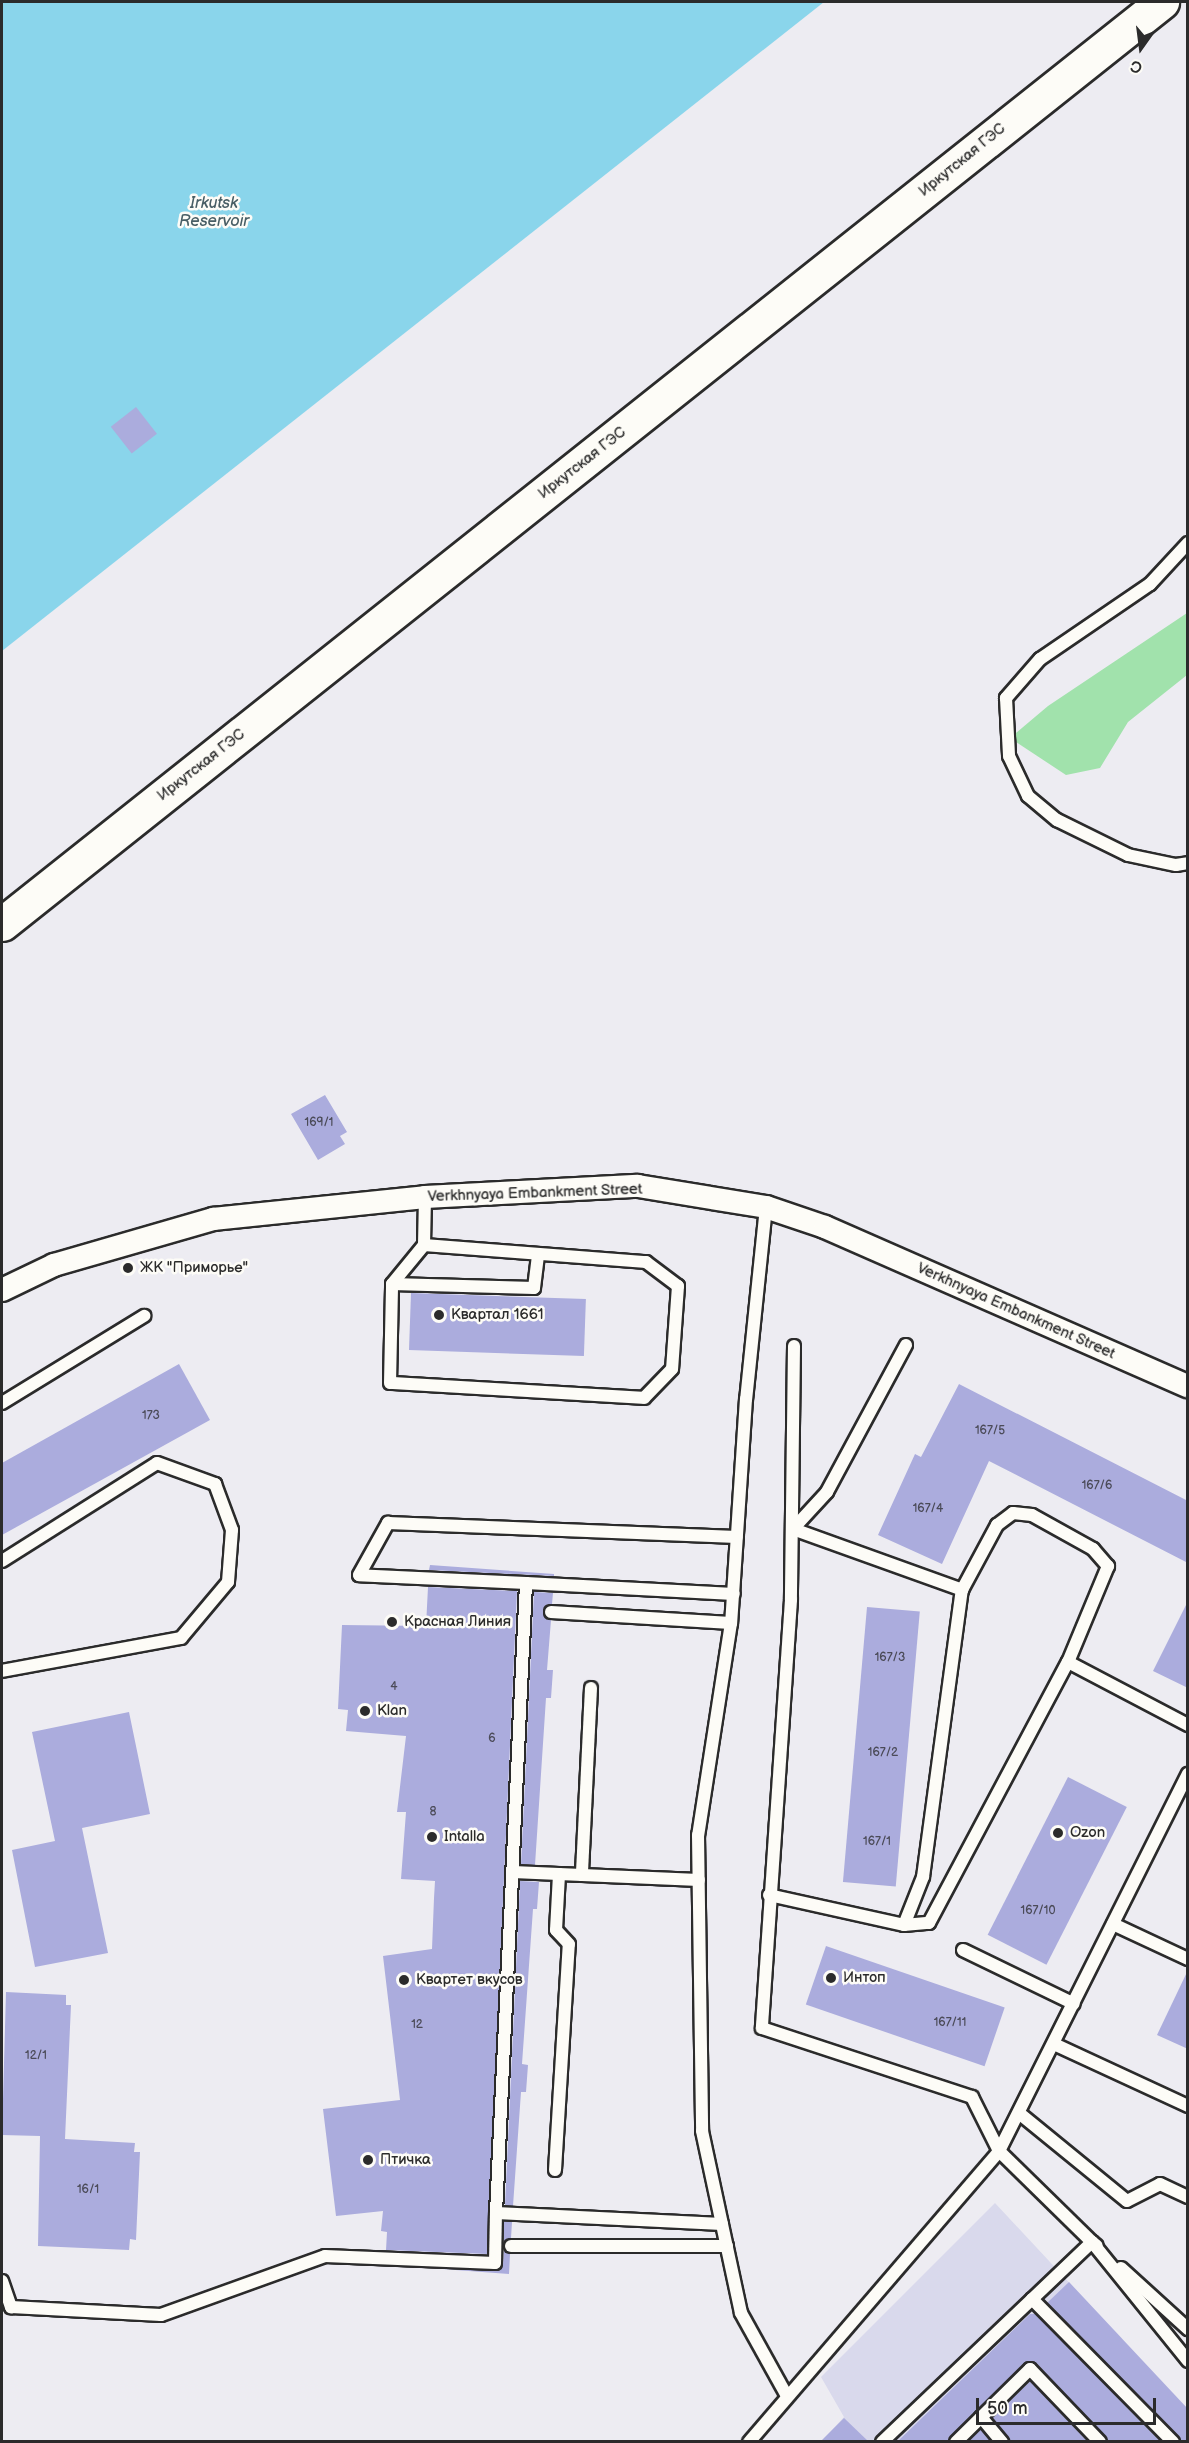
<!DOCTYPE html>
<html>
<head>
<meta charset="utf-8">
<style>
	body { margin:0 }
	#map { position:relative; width:1189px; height:2443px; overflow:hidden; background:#edecf2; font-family:"Balsamiq Sans",sans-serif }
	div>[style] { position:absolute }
	.built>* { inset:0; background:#d9d9ec }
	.green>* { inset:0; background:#a1e2ac }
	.water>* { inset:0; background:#8ad5eb }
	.building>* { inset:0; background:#abacdd; transform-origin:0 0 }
	.roads { filter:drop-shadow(2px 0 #2b2b2b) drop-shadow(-2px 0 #2b2b2b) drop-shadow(0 2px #2b2b2b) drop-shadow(0 -2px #2b2b2b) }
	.lane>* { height:12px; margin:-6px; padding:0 6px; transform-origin:6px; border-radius:6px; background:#fdfcf7 }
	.street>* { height:22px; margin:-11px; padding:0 11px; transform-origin:11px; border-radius:11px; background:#fdfcf7 }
	.secondary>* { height:33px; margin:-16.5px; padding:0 16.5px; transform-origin:16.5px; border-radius:16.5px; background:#fdfcf7 }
	.dots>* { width:16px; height:16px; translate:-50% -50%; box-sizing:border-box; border:3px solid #fdfcf7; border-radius:50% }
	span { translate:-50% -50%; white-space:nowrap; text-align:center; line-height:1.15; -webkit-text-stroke:5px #fdfcf7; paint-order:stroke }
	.number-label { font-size:12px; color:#4b4b58 }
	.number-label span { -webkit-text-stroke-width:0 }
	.street-label { font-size:15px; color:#2b2b2b }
	.poi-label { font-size:15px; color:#2b2b2b }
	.left { translate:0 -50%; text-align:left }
	.water-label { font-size:16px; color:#485e65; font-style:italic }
	.frame { position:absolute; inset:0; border:3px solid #2b2b2b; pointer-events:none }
	.north { position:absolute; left:1111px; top:18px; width:60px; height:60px; -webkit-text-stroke:4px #fdfcf7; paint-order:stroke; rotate:194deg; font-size:16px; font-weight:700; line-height:24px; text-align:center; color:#2b2b2b }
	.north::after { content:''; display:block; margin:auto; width:21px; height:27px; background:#2b2b2b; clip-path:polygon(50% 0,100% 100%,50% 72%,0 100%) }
	.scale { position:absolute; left:976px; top:2398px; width:180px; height:27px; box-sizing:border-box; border:3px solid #2b2b2b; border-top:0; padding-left:8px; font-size:18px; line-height:21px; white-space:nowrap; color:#2b2b2b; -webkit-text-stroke:4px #fdfcf7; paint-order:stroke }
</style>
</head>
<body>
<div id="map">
	<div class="built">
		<div style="clip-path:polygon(995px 2203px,1187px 2409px,1187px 2441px,821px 2442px,844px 2417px,821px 2377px)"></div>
	</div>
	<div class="green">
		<div style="clip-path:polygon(1187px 613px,1187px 675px,1128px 722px,1100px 768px,1066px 775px,1010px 738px,1048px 706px)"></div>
	</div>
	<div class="water">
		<div style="clip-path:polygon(2px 2px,824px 2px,2px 651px)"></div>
	</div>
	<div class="building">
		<div style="left:136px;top:407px;width:34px;height:32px;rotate:52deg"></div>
		<div style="clip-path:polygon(325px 1095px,347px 1132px,340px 1136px,345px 1144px,318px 1160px,291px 1114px)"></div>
		<div style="left:411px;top:1293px;width:175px;height:57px;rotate:2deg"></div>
		<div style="clip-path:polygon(179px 1364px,210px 1420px,2px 1535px,2px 1463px)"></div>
		<div style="clip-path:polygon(959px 1384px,1188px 1501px,1188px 1563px,989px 1461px,942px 1564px,878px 1535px,915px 1454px,921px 1457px)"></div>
		<div style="clip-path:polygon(430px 1565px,554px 1574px,554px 1576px,429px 1570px)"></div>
		<div style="clip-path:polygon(428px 1587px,517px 1591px,487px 2254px,386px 2250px,387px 2232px,381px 2231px,383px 2211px,336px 2216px,323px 2109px,400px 2100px,383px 1956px,432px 1949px,434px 1898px,435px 1881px,401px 1879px,406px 1812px,397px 1812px,406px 1736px,346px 1731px,348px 1710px,338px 1709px,342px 1625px,426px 1626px)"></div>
		<div style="clip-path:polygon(534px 1592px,553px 1593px,552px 1604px,543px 1611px,551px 1620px,547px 1670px,553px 1670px,551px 1698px,546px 1698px,535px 1865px,521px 1864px)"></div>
		<div style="clip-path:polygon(1188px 1601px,1188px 1688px,1153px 1671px)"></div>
		<div style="left:867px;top:1607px;width:53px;height:276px;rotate:5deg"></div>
		<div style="clip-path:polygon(129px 1712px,150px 1814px,82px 1828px,108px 1953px,35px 1967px,12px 1850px,55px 1841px,32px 1732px)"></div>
		<div style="left:1068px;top:1777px;width:66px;height:177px;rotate:27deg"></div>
		<div style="clip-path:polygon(520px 1881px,539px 1882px,537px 1909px,533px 1909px,522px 2064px,528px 2065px,526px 2092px,521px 2092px,513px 2206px,505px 2205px)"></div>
		<div style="left:826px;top:1946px;width:189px;height:62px;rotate:19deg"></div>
		<div style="clip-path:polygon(1188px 1970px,1188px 2049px,1157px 2035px)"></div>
		<div style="clip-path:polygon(6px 1992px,66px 1995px,66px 2005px,71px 2005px,65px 2139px,135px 2143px,134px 2152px,140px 2152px,136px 2240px,130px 2239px,129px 2250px,38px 2246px,40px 2136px,2px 2135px)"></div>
		<div style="clip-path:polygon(504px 2222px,512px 2222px,511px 2238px,504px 2242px)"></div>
		<div style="clip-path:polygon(504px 2249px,510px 2254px,509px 2274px,442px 2269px,498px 2270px,503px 2264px)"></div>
		<div style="clip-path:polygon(1069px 2282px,1188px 2409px,1188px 2442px,1181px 2442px,1047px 2303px)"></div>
		<div style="clip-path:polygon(1030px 2314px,1035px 2314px,1161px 2442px,1108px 2442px,1036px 2363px,1029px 2361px,948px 2442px,897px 2442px)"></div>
		<div style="clip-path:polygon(1030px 2381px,1088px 2442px,1010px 2442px,992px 2418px)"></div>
		<div style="clip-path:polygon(844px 2418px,869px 2442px,820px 2442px)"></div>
		<div style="clip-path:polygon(981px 2429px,991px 2442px,968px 2442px)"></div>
	</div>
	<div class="roads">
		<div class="lane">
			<div style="left:1188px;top:543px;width:56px;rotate:132.8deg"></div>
			<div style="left:1150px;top:584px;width:133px;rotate:145.7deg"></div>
			<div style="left:1040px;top:659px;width:52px;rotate:131.1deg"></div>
			<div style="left:1006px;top:698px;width:58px;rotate:87deg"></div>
			<div style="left:1009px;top:756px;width:44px;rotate:64.6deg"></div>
			<div style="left:1028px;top:796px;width:38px;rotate:40deg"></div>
			<div style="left:1057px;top:820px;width:79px;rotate:26.2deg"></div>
			<div style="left:1128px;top:855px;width:49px;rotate:11.8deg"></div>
			<div style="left:1176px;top:865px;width:12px;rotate:-9deg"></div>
			<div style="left:766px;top:1207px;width:193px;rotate:95.9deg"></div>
			<div style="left:746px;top:1399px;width:225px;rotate:93.8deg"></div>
			<div style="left:731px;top:1623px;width:215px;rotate:98.8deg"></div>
			<div style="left:698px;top:1835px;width:296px;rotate:89.2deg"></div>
			<div style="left:702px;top:2131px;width:186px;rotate:77.9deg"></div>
			<div style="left:741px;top:2313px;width:95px;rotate:61deg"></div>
			<div style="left:424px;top:1245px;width:223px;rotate:4.4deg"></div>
			<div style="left:646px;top:1262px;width:40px;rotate:37deg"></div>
			<div style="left:678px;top:1286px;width:83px;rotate:94.1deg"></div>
			<div style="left:672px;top:1369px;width:40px;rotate:134deg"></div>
			<div style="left:644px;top:1398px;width:254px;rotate:-176.6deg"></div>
			<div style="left:390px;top:1383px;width:99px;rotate:-88.8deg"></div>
			<div style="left:392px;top:1284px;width:50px;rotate:-50.6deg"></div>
			<div style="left:424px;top:1245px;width:48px;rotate:-88.8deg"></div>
			<div style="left:392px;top:1284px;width:142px;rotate:1.6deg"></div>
			<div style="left:534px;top:1288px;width:34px;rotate:-83deg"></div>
			<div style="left:906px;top:1345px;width:167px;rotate:118.3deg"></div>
			<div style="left:827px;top:1492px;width:50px;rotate:132.6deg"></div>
			<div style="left:793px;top:1529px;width:180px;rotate:19.8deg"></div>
			<div style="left:794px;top:1346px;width:254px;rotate:90.7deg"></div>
			<div style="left:791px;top:1600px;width:429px;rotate:93.9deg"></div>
			<div style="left:762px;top:2028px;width:221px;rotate:18.2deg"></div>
			<div style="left:972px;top:2097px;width:60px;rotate:63.4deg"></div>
			<div style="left:2px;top:1403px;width:167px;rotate:-31.5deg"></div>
			<div style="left:2px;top:1561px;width:183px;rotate:-32.3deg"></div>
			<div style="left:157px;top:1463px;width:62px;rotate:19.9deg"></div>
			<div style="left:215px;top:1484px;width:49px;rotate:69.7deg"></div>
			<div style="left:232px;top:1530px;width:52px;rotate:94.4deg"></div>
			<div style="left:228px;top:1582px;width:73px;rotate:130deg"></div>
			<div style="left:181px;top:1638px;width:182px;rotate:169.6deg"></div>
			<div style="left:526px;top:1583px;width:208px;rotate:3deg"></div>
			<div style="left:551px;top:1612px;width:180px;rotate:3.5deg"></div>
			<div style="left:591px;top:1688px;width:187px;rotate:92.8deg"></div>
			<div style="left:582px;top:1875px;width:117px;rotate:2.4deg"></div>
			<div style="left:513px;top:1872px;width:69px;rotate:2.5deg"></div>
			<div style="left:769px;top:1895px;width:138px;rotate:12.5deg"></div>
			<div style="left:904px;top:1925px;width:25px;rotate:-5deg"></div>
			<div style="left:929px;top:1923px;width:296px;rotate:-62deg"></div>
			<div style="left:1068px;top:1662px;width:136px;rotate:27.7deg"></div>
			<div style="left:1113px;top:1924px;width:83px;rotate:25deg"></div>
			<div style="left:904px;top:1925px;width:52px;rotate:-68.4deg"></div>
			<div style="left:923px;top:1877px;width:290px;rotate:-82.3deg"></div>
			<div style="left:962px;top:1590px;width:74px;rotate:-61.7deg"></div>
			<div style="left:997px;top:1525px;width:20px;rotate:-37deg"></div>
			<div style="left:1013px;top:1513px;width:19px;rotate:6deg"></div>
			<div style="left:1032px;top:1515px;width:70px;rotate:29.1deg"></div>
			<div style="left:1093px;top:1549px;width:23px;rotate:49deg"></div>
			<div style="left:1108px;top:1566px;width:104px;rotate:112.6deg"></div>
			<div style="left:963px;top:1950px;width:123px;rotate:25.9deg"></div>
			<div style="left:1054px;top:2044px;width:148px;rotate:24.8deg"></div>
			<div style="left:1019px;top:2113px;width:139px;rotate:39.2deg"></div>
			<div style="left:1127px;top:2201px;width:37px;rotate:-27deg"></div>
			<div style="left:1160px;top:2184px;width:31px;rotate:25deg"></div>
			<div style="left:999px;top:2151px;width:422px;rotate:-63.4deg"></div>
			<div style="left:555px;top:2170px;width:226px;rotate:-86.5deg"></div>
			<div style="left:569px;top:1944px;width:19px;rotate:-133deg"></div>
			<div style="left:556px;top:1930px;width:56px;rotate:-86.9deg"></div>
			<div style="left:722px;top:2224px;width:226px;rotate:-177.2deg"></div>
			<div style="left:496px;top:2213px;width:631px;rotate:-87.27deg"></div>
			<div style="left:526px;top:1583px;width:167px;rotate:-177.3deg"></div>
			<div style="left:359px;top:1575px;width:60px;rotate:-60.9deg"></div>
			<div style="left:388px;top:1523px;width:349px;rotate:2.3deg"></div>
			<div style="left:511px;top:2246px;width:216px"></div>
			<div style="left:1121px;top:2268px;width:91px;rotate:42.3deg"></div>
			<div style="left:2px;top:2281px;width:28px;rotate:71deg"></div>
			<div style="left:11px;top:2307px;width:150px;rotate:3.1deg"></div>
			<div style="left:161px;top:2315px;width:174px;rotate:-19.8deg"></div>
			<div style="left:325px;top:2256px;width:170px;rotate:2.4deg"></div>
			<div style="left:495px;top:2263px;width:50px;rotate:-88.9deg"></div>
			<div style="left:1032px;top:2299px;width:201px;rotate:45.4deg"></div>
			<div style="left:981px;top:2417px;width:33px;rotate:50deg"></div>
			<div style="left:749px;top:2442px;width:384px;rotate:-49.3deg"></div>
			<div style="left:999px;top:2151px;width:130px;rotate:44.4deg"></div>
			<div style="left:1092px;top:2242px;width:153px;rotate:51.1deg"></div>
			<div style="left:882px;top:2442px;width:290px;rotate:-43.6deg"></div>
			<div style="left:1092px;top:2242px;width:6px;rotate:39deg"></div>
			<div style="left:956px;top:2442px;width:104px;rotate:-44.6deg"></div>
			<div style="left:1030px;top:2369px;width:101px;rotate:46.2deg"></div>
		</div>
		<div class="street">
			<div style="left:2px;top:1290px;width:58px;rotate:-25.7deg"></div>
			<div style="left:54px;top:1265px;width:166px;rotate:-16.1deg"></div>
			<div style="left:213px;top:1219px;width:213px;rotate:-5.9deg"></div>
			<div style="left:425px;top:1197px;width:213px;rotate:-3deg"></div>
			<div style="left:638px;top:1186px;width:130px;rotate:9.3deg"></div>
			<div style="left:766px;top:1207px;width:62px;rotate:18.7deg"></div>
			<div style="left:825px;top:1227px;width:396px;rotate:23.7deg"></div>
		</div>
		<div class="secondary">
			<div style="left:2px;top:924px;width:1482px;rotate:-38.48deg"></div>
		</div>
	</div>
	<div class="dots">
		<div style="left:128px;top:1268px;background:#2b2b2b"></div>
		<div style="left:439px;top:1315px;background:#2b2b2b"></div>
		<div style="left:392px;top:1622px;background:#2b2b2b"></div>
		<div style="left:365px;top:1711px;background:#2b2b2b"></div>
		<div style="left:1058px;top:1833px;background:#2b2b2b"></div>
		<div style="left:432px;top:1837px;background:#2b2b2b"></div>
		<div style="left:831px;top:1978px;background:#2b2b2b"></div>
		<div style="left:404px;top:1980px;background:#2b2b2b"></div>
		<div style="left:368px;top:2160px;background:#2b2b2b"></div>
	</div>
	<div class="number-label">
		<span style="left:319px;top:1123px">169/1</span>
		<span style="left:151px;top:1416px">173</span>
		<span style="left:990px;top:1431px">167/5</span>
		<span style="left:1097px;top:1486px">167/6</span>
		<span style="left:928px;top:1509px">167/4</span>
		<span style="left:890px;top:1658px">167/3</span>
		<span style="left:394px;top:1687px">4</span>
		<span style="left:492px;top:1739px">6</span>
		<span style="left:883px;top:1753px">167/2</span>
		<span style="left:433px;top:1812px">8</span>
		<span style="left:877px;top:1842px">167/1</span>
		<span style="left:1038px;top:1911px">167/10</span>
		<span style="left:950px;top:2023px">167/11</span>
		<span style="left:417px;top:2025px">12</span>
		<span style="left:36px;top:2056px">12/1</span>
		<span style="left:88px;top:2190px">16/1</span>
	</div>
	<div class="street-label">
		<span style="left:962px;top:160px;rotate:-39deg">Иркутская ГЭС</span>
		<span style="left:582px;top:463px;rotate:-38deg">Иркутская ГЭС</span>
		<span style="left:201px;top:765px;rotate:-38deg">Иркутская ГЭС</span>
		<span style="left:535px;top:1193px;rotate:-2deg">Verkhnyaya Embankment Street</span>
		<span style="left:1016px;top:1311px;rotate:24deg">Verkhnyaya Embankment Street</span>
	</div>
	<div class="poi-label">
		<span class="left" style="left:140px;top:1268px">ЖК "Приморье"</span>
		<span class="left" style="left:451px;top:1315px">Квартал 1661</span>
		<span class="left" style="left:404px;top:1622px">Красная Линия</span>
		<span class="left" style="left:377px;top:1711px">Klan</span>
		<span class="left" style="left:1070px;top:1833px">Ozon</span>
		<span class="left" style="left:444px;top:1837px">Intalla</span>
		<span class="left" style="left:843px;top:1978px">Интоп</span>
		<span class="left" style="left:416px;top:1980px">Квартет вкусов</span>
		<span class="left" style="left:380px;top:2160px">Птичка</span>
	</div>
	<div class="water-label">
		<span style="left:214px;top:213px">Irkutsk<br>Reservoir</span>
	</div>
	<div class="frame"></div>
	<div class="north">С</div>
	<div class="scale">50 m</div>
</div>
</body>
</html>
